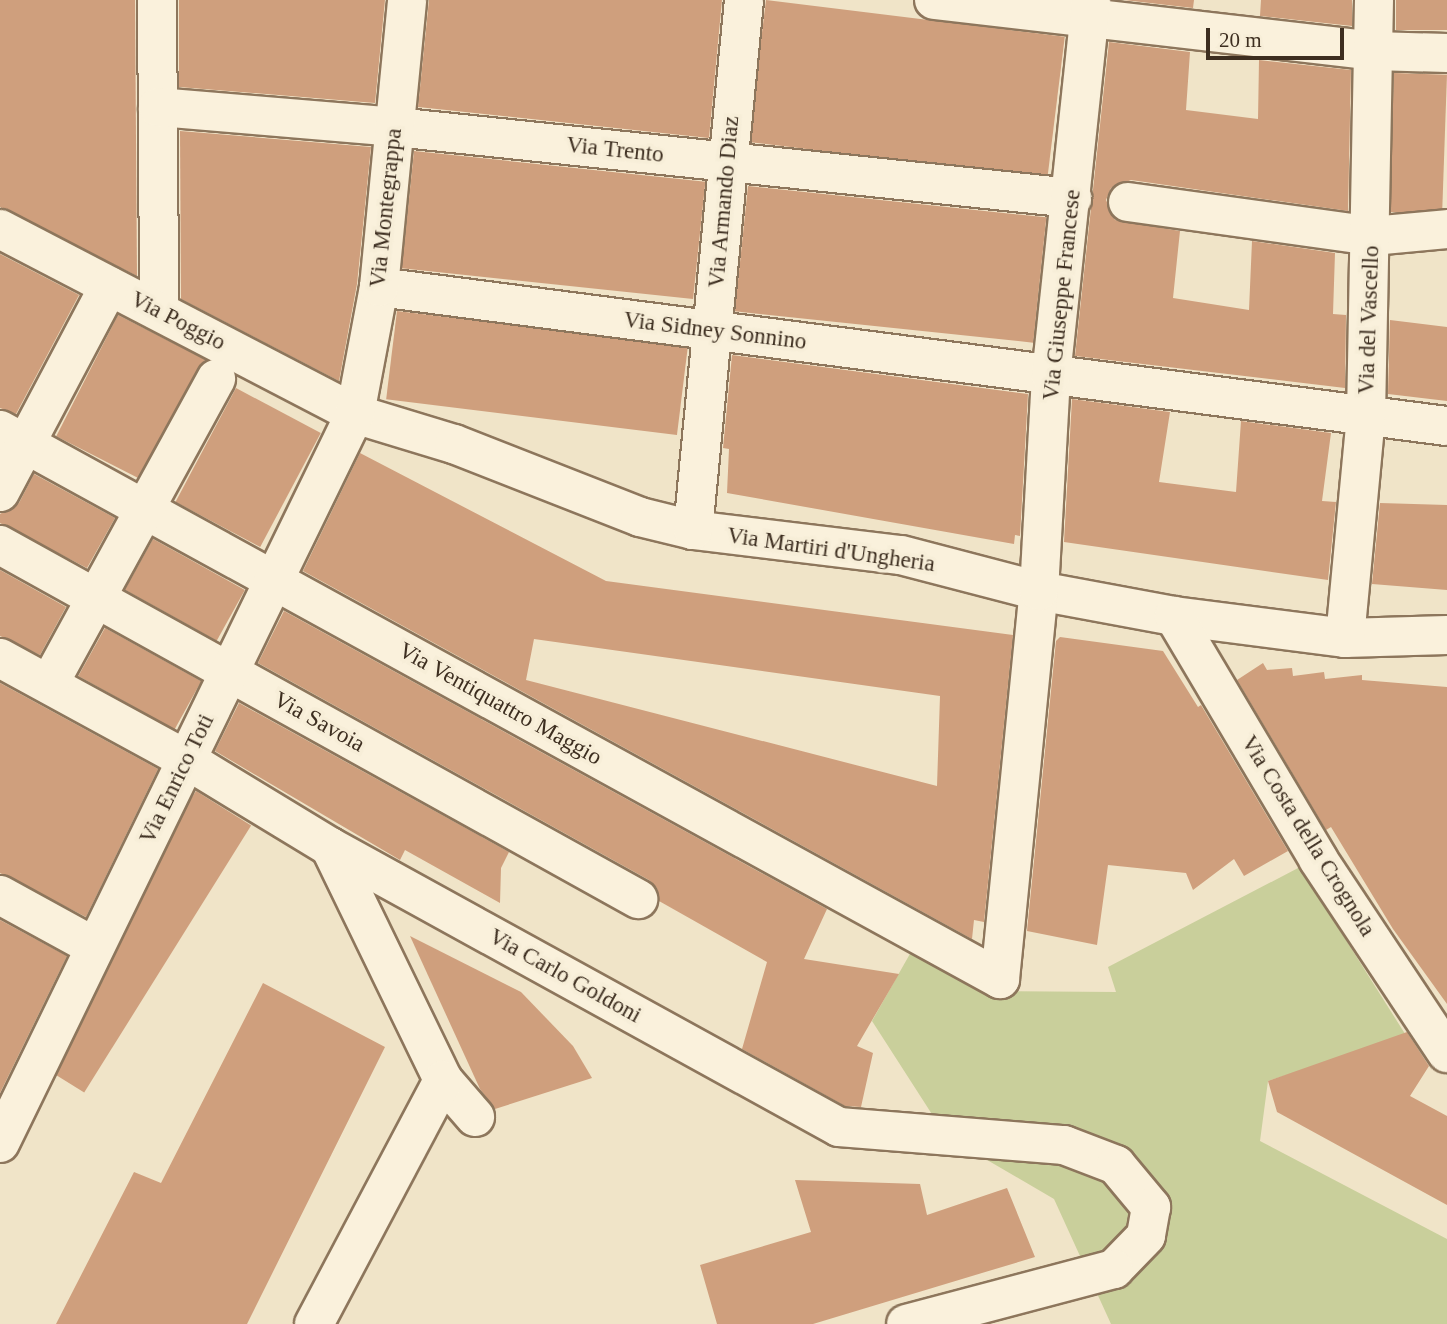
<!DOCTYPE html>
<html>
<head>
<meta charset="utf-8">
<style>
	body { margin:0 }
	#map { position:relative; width:1447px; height:1324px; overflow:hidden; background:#f0e4c8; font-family:Georgia,serif }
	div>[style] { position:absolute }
	.green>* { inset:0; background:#c9cf9b }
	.building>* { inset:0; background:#cf9f7d; transform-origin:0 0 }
	.roads { filter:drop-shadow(2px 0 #8d765c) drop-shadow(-2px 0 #8d765c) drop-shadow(0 2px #8d765c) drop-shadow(0 -2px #8d765c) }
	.minor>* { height:38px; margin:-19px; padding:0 19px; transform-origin:19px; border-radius:19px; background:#faf1dc }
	span { translate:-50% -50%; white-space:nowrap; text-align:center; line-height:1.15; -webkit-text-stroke:7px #f7eed8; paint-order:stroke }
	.street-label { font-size:23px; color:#3d2e20 }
	.scale { position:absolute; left:1206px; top:28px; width:138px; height:32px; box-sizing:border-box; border:4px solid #3d2e20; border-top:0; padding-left:9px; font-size:21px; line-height:24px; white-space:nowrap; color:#3d2e20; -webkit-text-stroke:5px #f7eed8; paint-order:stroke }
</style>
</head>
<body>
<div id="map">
	<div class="green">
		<div style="clip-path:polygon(1300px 867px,1407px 1037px,1268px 1081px,1260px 1141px,1447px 1239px,1447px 1324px,1111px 1324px,1054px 1199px,946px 1136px,872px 1021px,911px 952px,992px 991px,1116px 992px,1108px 967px)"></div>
	</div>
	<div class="building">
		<div style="clip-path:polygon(0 0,135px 0,137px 276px,0 207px)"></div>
		<div style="clip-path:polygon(179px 0,385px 0,375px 103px,179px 87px)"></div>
		<div style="clip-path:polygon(429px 0,722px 0,709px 138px,418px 107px)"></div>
		<div style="left:766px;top:0;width:301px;height:143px;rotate:7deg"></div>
		<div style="clip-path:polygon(1124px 0,1194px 0,1193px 8px)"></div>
		<div style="clip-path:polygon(1261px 0,1352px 0,1352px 26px,1260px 16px)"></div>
		<div style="left:1396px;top:0;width:51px;height:30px"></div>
		<div style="clip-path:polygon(1109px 42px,1190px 52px,1186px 110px,1258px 119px,1259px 60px,1351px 70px,1348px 211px,1131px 180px,1111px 188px,1106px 200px,1115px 220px,1180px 231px,1173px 298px,1249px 310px,1252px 241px,1335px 253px,1333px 314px,1346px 315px,1345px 388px,1075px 356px)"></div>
		<div style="left:1394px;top:73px;width:53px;height:139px;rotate:2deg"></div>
		<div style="clip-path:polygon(180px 131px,371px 147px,357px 284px,339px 381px,181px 299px)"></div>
		<div style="left:414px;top:151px;width:293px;height:118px;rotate:6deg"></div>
		<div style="left:748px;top:186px;width:300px;height:126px;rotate:6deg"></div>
		<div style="clip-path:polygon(0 254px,79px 295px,16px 414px,0 408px)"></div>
		<div style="left:397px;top:311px;width:293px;height:89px;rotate:7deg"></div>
		<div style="left:118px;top:315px;width:98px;height:136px;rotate:27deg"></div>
		<div style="clip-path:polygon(1390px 320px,1447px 327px,1447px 401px,1388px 394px)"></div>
		<div style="clip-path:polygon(732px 355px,1028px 394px,1020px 536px,1015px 535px,1014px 544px,727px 493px,729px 449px,723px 448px)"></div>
		<div style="left:236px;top:388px;width:96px;height:129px;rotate:28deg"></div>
		<div style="clip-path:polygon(1072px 399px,1170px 412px,1159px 482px,1236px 492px,1241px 421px,1331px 433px,1322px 501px,1336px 502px,1328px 580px,1064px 542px)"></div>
		<div style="clip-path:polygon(evenodd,360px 453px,606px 581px,1013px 635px,984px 922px,974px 920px,972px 939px,303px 571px,360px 453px,534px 639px,940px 696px,937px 786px,526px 680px,534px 639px)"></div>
		<div style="clip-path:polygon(34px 474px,115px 518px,87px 568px,0 523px,0 514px,19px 503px)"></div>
		<div style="clip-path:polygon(1380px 503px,1447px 505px,1447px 590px,1372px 584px)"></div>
		<div style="left:153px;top:539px;width:105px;height:58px;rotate:29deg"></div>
		<div style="clip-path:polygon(0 570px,66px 607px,40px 655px,0 636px)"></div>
		<div style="clip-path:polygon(284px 611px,827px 909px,804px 959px,899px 974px,857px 1046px,873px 1053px,861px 1107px,845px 1106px,742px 1049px,767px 962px,659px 901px,657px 888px,649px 880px,258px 663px)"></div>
		<div style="left:105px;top:628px;width:110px;height:55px;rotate:29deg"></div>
		<div style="clip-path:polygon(1060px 637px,1163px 651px,1198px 707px,1201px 705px,1288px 851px,1244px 876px,1234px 859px,1193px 890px,1186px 873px,1108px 865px,1097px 945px,1027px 931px,1056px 641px)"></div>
		<div style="clip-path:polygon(1263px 663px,1267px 670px,1292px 668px,1293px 676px,1324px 672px,1325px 679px,1362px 675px,1362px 680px,1447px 687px,1447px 1004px,1393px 929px,1331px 827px,1326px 830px,1237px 680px)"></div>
		<div style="clip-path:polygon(0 683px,158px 769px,86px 917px,0 873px)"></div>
		<div style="clip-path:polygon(239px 703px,509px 852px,501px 868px,500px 903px,405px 850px,400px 860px,215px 751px)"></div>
		<div style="left:196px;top:791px;width:65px;height:315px;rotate:32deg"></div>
		<div style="clip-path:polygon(0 920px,67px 956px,0 1093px)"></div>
		<div style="clip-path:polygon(410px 936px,521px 992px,573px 1046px,592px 1078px,495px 1109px,480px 1089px)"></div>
		<div style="clip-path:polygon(263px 983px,385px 1047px,247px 1324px,56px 1324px,134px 1172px,161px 1183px)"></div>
		<div style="clip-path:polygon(1407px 1032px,1429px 1066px,1410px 1096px,1447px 1116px,1447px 1205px,1277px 1112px,1268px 1081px)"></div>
		<div style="clip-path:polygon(795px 1180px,920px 1184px,927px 1215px,1007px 1188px,1035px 1257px,813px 1324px,717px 1324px,700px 1265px,811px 1232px)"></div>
	</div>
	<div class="roads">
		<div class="minor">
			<div style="left:157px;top:0;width:311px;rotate:89.6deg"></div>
			<div style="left:934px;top:0;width:443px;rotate:6.6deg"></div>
			<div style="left:1374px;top:51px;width:73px;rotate:1.6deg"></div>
			<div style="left:158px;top:107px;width:238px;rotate:4.8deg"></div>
			<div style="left:395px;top:127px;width:681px;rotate:5.99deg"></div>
			<div style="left:1128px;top:202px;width:246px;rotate:7.9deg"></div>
			<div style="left:1372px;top:236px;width:75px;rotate:-5.3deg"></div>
			<div style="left:0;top:229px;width:400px;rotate:27.5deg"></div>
			<div style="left:355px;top:414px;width:103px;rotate:16.9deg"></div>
			<div style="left:454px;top:444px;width:200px;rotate:21.4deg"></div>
			<div style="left:640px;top:517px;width:55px;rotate:13.8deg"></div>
			<div style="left:693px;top:530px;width:209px;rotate:6.9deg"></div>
			<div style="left:901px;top:555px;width:143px;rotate:14.6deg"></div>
			<div style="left:1039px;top:591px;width:137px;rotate:10.5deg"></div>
			<div style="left:1174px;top:616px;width:172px;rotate:7.3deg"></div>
			<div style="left:1345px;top:638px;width:102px;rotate:-1.7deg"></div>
			<div style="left:379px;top:287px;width:1077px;rotate:7.42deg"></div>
			<div style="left:0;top:430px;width:1141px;rotate:28.77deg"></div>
			<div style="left:1000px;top:979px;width:390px;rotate:-84.3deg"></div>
			<div style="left:1039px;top:591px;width:215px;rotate:-86.8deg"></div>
			<div style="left:1051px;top:376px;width:378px;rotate:-83.9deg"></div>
			<div style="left:0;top:492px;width:233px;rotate:-62.1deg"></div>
			<div style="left:693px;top:530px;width:532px;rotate:-84.5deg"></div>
			<div style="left:0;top:545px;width:730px;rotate:29.02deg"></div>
			<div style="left:1174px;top:616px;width:282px;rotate:59.3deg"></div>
			<div style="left:1318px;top:859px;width:233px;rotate:56.4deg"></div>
			<div style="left:1345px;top:638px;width:223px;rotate:-84.6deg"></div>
			<div style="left:1366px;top:416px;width:416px;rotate:-88.9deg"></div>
			<div style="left:0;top:658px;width:213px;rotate:28.6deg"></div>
			<div style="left:187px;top:760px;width:167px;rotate:31.3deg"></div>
			<div style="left:330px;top:847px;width:581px;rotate:28.82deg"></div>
			<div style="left:839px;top:1127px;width:226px;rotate:4.6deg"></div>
			<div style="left:1064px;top:1145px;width:56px;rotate:21deg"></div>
			<div style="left:1116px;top:1165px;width:55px;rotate:50.2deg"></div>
			<div style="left:1151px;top:1207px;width:29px;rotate:100deg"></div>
			<div style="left:1146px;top:1236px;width:46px;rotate:134.1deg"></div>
			<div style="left:1114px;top:1269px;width:215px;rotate:165.2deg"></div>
			<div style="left:49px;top:684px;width:348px;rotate:-61.3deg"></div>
			<div style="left:330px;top:847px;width:259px;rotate:64.1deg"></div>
			<div style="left:443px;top:1080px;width:49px;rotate:49.1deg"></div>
			<div style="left:0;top:895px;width:108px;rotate:28.7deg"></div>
			<div style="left:0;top:1143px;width:811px;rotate:-64.04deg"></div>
			<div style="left:355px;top:414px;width:129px;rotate:-79.3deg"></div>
			<div style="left:379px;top:287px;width:288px;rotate:-84.4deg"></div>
			<div style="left:314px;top:1324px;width:276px;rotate:-62.1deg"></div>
		</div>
	</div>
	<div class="street-label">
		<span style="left:615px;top:150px;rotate:6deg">Via Trento</span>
		<span style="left:724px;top:202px;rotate:-85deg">Via Armando Diaz</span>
		<span style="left:386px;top:208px;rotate:-84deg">Via Montegrappa</span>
		<span style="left:1062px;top:295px;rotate:-84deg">Via Giuseppe Francese</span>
		<span style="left:1369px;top:320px;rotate:-88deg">Via del Vascello</span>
		<span style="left:178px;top:321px;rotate:27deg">Via Poggio</span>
		<span style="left:715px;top:331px;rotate:7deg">Via Sidney Sonnino</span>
		<span style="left:831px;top:550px;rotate:8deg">Via Martiri d'Ungheria</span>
		<span style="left:500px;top:704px;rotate:29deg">Via Ventiquattro Maggio</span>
		<span style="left:319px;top:722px;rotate:29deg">Via Savoia</span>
		<span style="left:177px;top:779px;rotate:-64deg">Via Enrico Toti</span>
		<span style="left:1308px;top:836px;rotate:58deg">Via Costa della Crognola</span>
		<span style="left:565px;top:976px;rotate:29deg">Via Carlo Goldoni</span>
	</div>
	<div class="scale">20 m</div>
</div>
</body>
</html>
